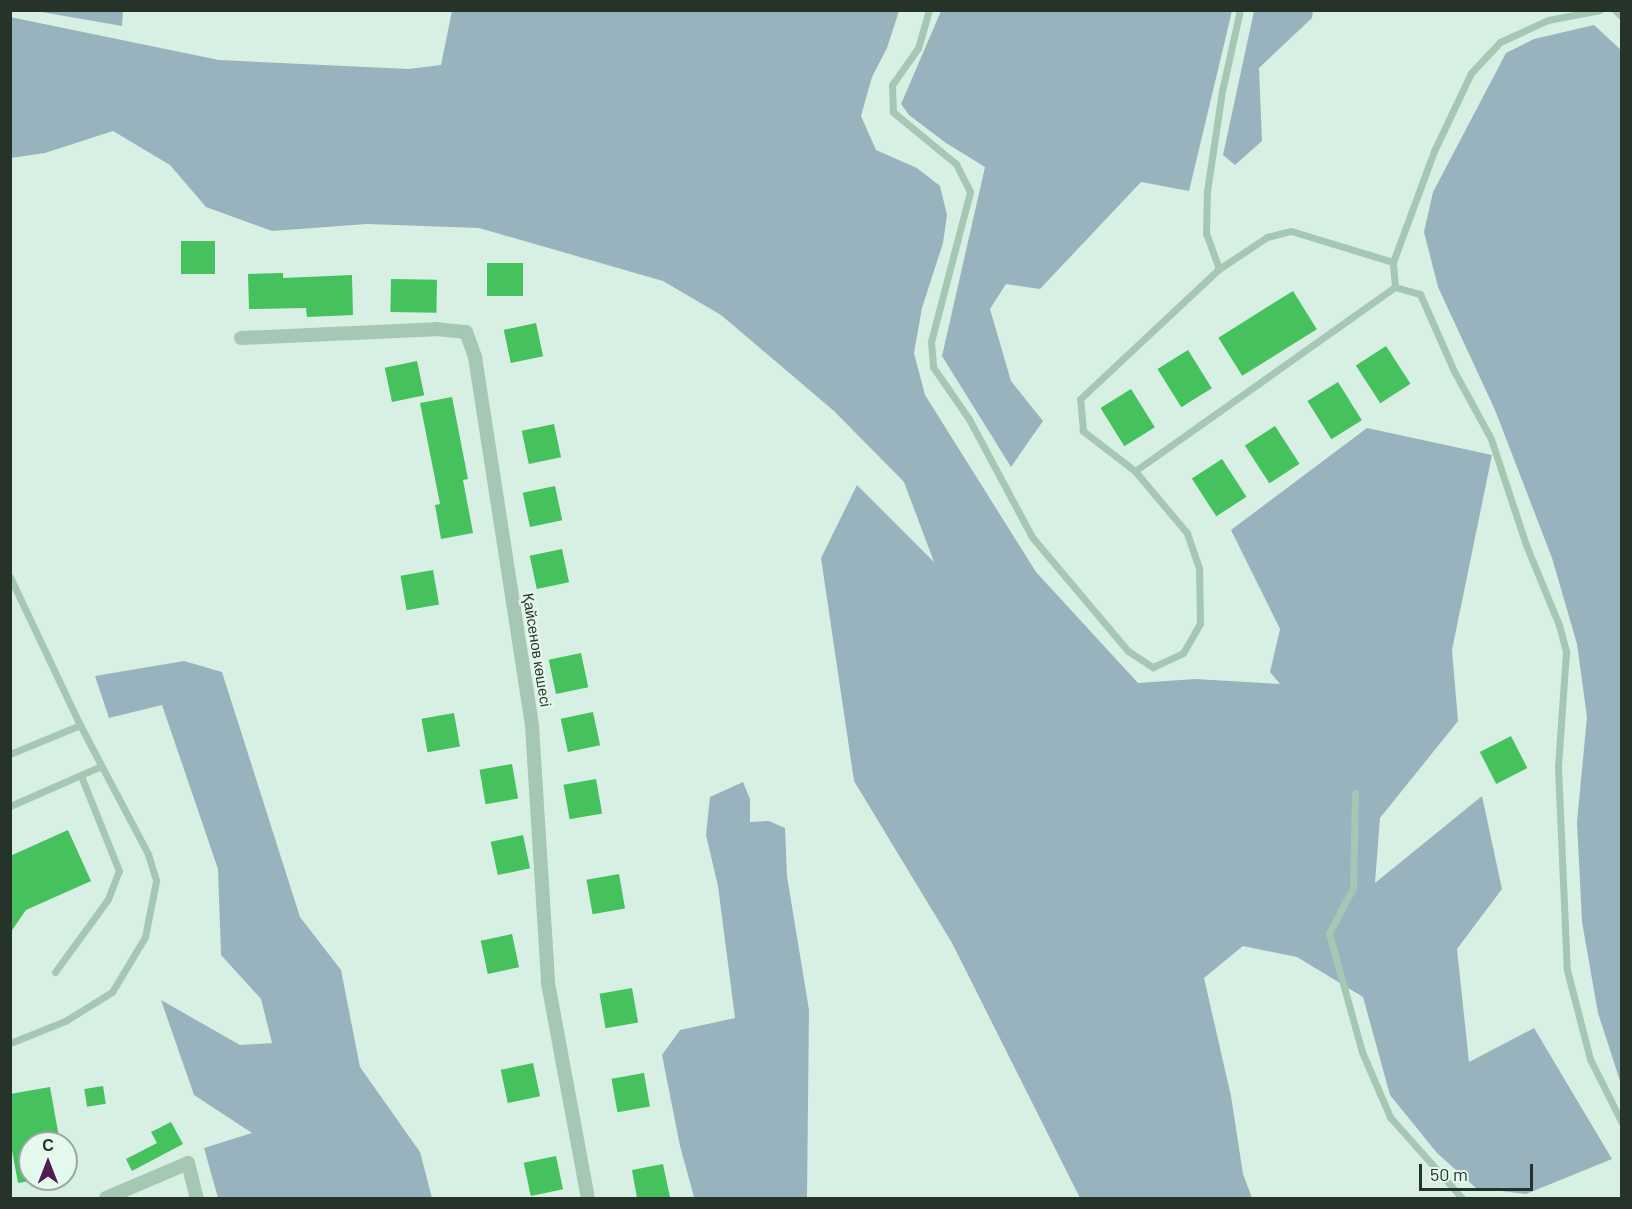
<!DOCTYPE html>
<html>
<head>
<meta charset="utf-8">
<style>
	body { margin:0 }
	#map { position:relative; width:1632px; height:1209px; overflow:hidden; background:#d8f0e4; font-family:Barlow,sans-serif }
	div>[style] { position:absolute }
	.green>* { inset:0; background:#99b3be }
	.building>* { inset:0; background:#45c15e; transform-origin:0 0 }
	.service>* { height:7px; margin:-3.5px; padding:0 3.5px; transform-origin:3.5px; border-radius:3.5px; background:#a5c7b3 }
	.minor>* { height:14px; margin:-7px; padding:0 7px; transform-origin:7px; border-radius:7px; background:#a5c7b3 }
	span { translate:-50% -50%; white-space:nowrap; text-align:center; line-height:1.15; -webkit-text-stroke:4.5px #e4f8ee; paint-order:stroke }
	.street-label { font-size:15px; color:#263329 }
	.frame { position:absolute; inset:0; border:12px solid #263329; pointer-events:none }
	.north { position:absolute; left:18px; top:1131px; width:60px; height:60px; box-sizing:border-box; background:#e4f8ee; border:2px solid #98a99f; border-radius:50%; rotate:0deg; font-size:16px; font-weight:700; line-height:24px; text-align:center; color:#263329 }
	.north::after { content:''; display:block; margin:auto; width:21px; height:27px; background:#521d51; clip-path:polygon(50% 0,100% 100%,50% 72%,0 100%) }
	.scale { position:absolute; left:1419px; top:1164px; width:114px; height:27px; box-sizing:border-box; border:3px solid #263329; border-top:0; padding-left:8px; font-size:18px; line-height:21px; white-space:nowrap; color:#263329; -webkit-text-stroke:4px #e4f8ee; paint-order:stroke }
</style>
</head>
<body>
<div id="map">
	<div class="green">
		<div style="clip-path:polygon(36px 11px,123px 11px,122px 26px)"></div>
		<div style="clip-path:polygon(452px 11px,899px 11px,887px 48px,872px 77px,861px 116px,876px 150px,917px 168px,940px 186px,947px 215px,943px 243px,922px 308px,914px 353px,925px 395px,1036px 572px,1138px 683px,1195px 679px,1280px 684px,1270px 672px,1280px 629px,1231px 530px,1367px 428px,1492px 455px,1452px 650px,1458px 721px,1380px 818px,1375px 883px,1482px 796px,1502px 889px,1457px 949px,1469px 1062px,1534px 1028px,1612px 1159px,1526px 1194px,1476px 1188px,1437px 1153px,1390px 1095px,1363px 997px,1297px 957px,1243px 946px,1204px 978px,1231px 1096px,1243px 1174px,1252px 1198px,1080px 1198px,952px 943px,854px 781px,821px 558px,857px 485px,934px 562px,904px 482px,834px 411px,721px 315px,663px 281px,479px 228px,367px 224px,272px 231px,206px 207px,170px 165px,113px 131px,45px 153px,11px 158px,10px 17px,219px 60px,408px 69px,441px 65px)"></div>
		<div style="clip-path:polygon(941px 11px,1232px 11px,1189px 191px,1141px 182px,1040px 289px,1006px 284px,990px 309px,1011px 381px,1043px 421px,1011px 467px,942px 356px,985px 167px,946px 143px,909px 115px,901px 104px)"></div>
		<div style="clip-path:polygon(1254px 11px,1313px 11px,1312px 18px,1259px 68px,1262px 141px,1235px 165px,1223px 155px)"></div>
		<div style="clip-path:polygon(1594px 25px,1622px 51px,1620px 1081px,1598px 1013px,1582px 922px,1577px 822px,1587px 717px,1577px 644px,1552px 558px,1495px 410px,1438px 287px,1424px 232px,1433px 192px,1506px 53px,1534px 39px)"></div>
		<div style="clip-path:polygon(184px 661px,222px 672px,300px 917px,341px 970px,360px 1067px,420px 1152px,432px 1198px,218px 1198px,204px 1148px,252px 1133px,194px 1095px,161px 1000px,240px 1045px,272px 1043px,261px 999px,221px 955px,218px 869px,162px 705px,109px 718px,95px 676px)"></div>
		<div style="clip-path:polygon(743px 782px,750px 799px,750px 822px,769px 821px,785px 828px,787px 876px,809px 1010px,807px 1198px,694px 1197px,680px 1146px,662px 1055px,680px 1030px,735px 1018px,718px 886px,706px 835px,710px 797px)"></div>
	</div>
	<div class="building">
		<div style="left:215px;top:241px;width:33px;height:34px;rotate:90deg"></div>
		<div style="left:523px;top:263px;width:33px;height:36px;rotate:90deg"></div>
		<div style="clip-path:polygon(283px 273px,283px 278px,352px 275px,353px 315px,307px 317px,306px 308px,249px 309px,248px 274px)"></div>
		<div style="left:391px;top:279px;width:46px;height:33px;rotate:1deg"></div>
		<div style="left:1293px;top:291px;width:45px;height:88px;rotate:58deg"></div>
		<div style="left:536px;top:323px;width:34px;height:33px;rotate:78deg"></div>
		<div style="left:1386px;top:346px;width:45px;height:36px;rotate:57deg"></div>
		<div style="left:1188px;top:350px;width:45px;height:36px;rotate:58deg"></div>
		<div style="left:417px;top:361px;width:35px;height:33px;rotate:78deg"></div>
		<div style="left:1338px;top:382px;width:45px;height:36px;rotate:58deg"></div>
		<div style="left:1131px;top:389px;width:45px;height:36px;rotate:58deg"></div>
		<div style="clip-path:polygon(452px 397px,468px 479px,463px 480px,473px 533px,441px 539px,435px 505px,440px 504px,420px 403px)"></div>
		<div style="left:554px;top:424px;width:34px;height:33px;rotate:78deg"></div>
		<div style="left:1275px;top:426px;width:45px;height:36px;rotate:57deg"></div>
		<div style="left:1222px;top:459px;width:45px;height:36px;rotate:57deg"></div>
		<div style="left:555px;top:486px;width:35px;height:33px;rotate:78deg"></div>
		<div style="left:562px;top:549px;width:34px;height:33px;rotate:78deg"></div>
		<div style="left:433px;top:570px;width:35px;height:33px;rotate:80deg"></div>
		<div style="left:581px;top:653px;width:35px;height:33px;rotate:78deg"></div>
		<div style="left:593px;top:712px;width:34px;height:33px;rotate:78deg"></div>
		<div style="left:454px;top:713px;width:34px;height:33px;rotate:80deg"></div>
		<div style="left:1511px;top:736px;width:36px;height:35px;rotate:63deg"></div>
		<div style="left:512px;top:764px;width:35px;height:33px;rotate:80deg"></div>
		<div style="left:596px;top:779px;width:35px;height:33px;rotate:80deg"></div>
		<div style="clip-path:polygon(68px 830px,91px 881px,26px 910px,10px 933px,10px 856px)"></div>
		<div style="left:523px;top:835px;width:34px;height:33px;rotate:78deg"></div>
		<div style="left:619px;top:874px;width:35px;height:33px;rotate:80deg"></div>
		<div style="left:512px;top:934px;width:34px;height:32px;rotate:78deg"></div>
		<div style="left:632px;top:988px;width:35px;height:33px;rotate:80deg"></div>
		<div style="left:533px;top:1063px;width:34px;height:33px;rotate:78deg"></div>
		<div style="left:644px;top:1073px;width:34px;height:33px;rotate:80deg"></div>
		<div style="left:103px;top:1086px;width:18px;height:19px;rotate:81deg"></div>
		<div style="clip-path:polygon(50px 1087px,60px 1143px,30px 1143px,30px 1181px,18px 1183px,10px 1140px,10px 1094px)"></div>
		<div style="clip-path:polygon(171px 1122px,183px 1144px,132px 1171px,126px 1159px,157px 1143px,151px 1132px)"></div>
		<div style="left:556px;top:1156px;width:34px;height:33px;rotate:78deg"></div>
		<div style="clip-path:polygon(663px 1164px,670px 1197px,637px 1198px,632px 1170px)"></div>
	</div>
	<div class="service">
		<div style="left:929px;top:10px;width:40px;rotate:106deg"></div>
		<div style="left:918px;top:48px;width:45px;rotate:125.1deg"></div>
		<div style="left:892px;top:85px;width:27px;rotate:88deg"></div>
		<div style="left:893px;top:112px;width:82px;rotate:39.5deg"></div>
		<div style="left:956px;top:164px;width:31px;rotate:63deg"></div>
		<div style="left:970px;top:192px;width:155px;rotate:104.6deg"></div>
		<div style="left:931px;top:342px;width:25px;rotate:85deg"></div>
		<div style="left:933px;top:367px;width:63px;rotate:55.3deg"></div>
		<div style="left:969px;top:419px;width:134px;rotate:61.9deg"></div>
		<div style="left:1032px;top:537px;width:149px;rotate:49.9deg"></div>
		<div style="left:1128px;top:651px;width:30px;rotate:33deg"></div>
		<div style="left:1153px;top:667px;width:33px;rotate:-25deg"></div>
		<div style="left:1183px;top:653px;width:34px;rotate:-60deg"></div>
		<div style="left:1200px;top:623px;width:55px;rotate:-91deg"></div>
		<div style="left:1199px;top:568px;width:37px;rotate:-109deg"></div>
		<div style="left:1187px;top:533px;width:81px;rotate:-130deg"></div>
		<div style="left:1135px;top:471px;width:66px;rotate:-142.4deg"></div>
		<div style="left:1083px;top:431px;width:32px;rotate:-95deg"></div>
		<div style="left:1080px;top:399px;width:190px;rotate:-43.1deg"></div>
		<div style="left:1240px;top:10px;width:83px;rotate:102.5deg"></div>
		<div style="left:1222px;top:91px;width:101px;rotate:98.5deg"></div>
		<div style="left:1207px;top:191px;width:42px;rotate:91.4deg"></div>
		<div style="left:1206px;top:233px;width:38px;rotate:70deg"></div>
		<div style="left:1219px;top:269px;width:58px;rotate:-33.7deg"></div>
		<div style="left:1267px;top:237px;width:25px;rotate:-14deg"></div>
		<div style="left:1291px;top:231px;width:107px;rotate:16.9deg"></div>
		<div style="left:1615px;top:10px;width:10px;rotate:45deg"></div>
		<div style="left:1395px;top:287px;width:26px;rotate:16deg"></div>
		<div style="left:1420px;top:294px;width:84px;rotate:66.2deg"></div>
		<div style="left:1454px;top:371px;width:77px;rotate:61.4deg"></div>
		<div style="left:1491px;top:439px;width:112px;rotate:71.7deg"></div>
		<div style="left:1526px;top:545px;width:87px;rotate:67.6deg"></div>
		<div style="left:1559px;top:625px;width:28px;rotate:75deg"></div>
		<div style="left:1566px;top:652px;width:115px;rotate:94deg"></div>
		<div style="left:1558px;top:767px;width:203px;rotate:87.5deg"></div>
		<div style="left:1567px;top:970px;width:92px;rotate:75.5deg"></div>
		<div style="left:1590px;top:1059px;width:72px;rotate:63.4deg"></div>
		<div style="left:1135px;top:471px;width:319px;rotate:-35.3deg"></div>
		<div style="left:1395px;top:287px;width:25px;rotate:-95deg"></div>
		<div style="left:1393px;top:262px;width:118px;rotate:-69.7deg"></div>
		<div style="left:1434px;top:151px;width:86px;rotate:-64.6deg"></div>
		<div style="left:1471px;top:73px;width:42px;rotate:-46.9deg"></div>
		<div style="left:1500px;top:42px;width:53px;rotate:-24.6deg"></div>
		<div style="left:1548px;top:20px;width:53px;rotate:-10.9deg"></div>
		<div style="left:10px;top:577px;width:164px;rotate:64.7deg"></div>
		<div style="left:80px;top:725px;width:146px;rotate:62.2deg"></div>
		<div style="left:148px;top:854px;width:28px;rotate:73deg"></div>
		<div style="left:156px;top:881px;width:57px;rotate:101.1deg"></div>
		<div style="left:145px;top:937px;width:64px;rotate:121deg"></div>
		<div style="left:112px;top:992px;width:55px;rotate:148.3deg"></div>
		<div style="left:65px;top:1021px;width:59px;rotate:158.2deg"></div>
		<div style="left:10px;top:754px;width:76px;rotate:-22.5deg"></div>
		<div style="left:1355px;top:793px;width:95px;rotate:91.2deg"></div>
		<div style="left:1353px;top:888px;width:51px;rotate:118.1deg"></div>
		<div style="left:1329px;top:933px;width:123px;rotate:74.5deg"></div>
		<div style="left:1362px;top:1052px;width:71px;rotate:66.7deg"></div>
		<div style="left:1390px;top:1117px;width:108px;rotate:48.4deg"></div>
		<div style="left:10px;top:806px;width:99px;rotate:-23.7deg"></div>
		<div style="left:55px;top:972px;width:90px;rotate:-54deg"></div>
		<div style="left:108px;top:899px;width:30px;rotate:-69deg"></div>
		<div style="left:119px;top:871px;width:102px;rotate:-111.8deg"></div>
	</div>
	<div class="minor">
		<div style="left:241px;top:338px;width:195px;rotate:-2.6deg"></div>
		<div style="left:436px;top:329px;width:30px;rotate:6deg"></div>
		<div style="left:466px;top:332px;width:27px;rotate:70deg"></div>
		<div style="left:475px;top:357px;width:373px;rotate:81.2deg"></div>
		<div style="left:532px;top:726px;width:257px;rotate:86.4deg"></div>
		<div style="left:548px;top:983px;width:219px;rotate:79.5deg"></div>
		<div style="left:106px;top:1198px;width:89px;rotate:-23.1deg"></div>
		<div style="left:188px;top:1163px;width:36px;rotate:76deg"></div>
	</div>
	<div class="street-label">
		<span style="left:537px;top:650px;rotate:81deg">Қайсенов көшесі</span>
	</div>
	<div class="frame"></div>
	<div class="north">С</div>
	<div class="scale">50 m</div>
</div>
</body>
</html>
